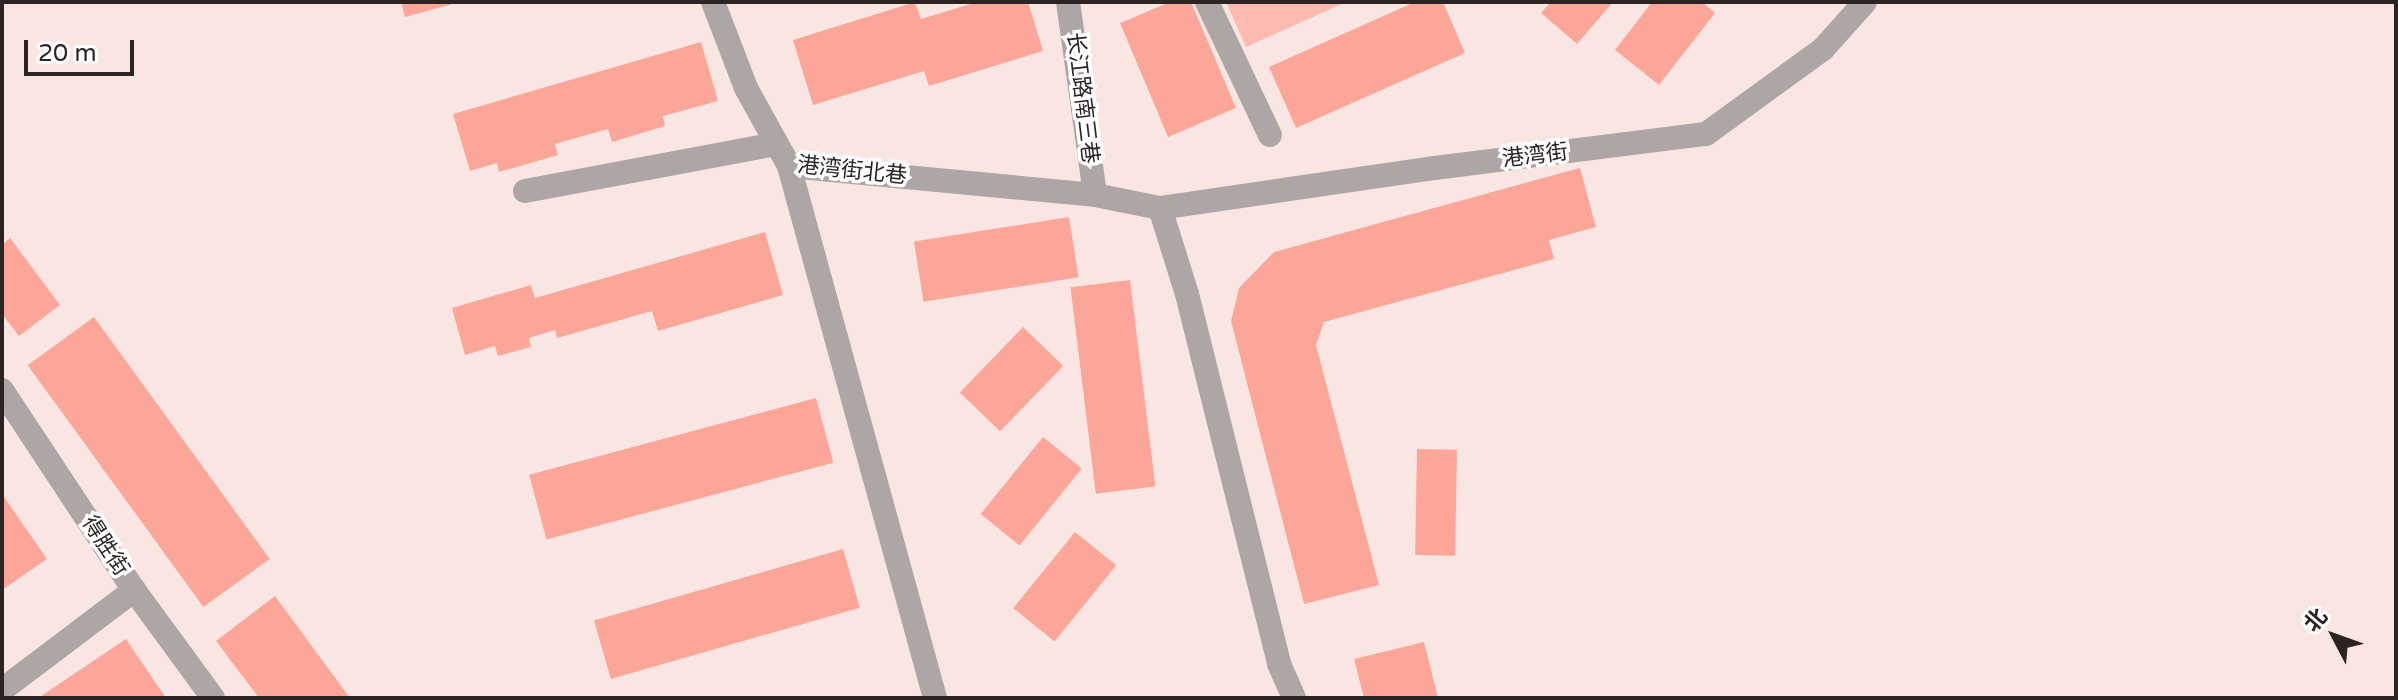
<!DOCTYPE html>
<html>
<head>
<meta charset="utf-8">
<style>
	body { margin:0 }
	#map { position:relative; width:2398px; height:700px; overflow:hidden; background:#f9e6e3; font-family:"Varela Round","Noto Sans SC",sans-serif }
	div>[style] { position:absolute }
	.green>* { inset:0; background:#febaaf }
	.building>* { inset:0; background:#fca699; transform-origin:0 0 }
	.minor>* { height:24px; margin:-12px; padding:0 12px; transform-origin:12px; border-radius:12px; background:#aea6a4 }
	span { translate:-50% -50%; white-space:nowrap; text-align:center; line-height:1.15; -webkit-text-stroke:7px #fff; paint-order:stroke }
	.street-label { font-size:22px; color:#2b2423 }
	.frame { position:absolute; inset:0; border:4px solid #2b2423; pointer-events:none }
	.north { position:absolute; left:2294px; top:596px; width:80px; height:80px; -webkit-text-stroke:6px #fff; paint-order:stroke; rotate:311deg; font-size:22px; font-weight:700; line-height:32px; text-align:center; color:#2b2423 }
	.north::after { content:''; display:block; margin:auto; width:28px; height:36px; background:#2b2423; clip-path:polygon(50% 0,100% 100%,50% 72%,0 100%) }
	.scale { position:absolute; left:24px; top:40px; width:110px; height:36px; box-sizing:border-box; border:4px solid #2b2423; border-top:0; padding-left:10px; font-size:24px; line-height:28px; white-space:nowrap; color:#2b2423; -webkit-text-stroke:6px #fff; paint-order:stroke }
</style>
</head>
<body>
<div id="map">
	<div class="green">
		<div style="clip-path:polygon(1226px 2px,1341px 2px,1342px 4px,1246px 47px)"></div>
	</div>
	<div class="building">
		<div style="clip-path:polygon(401px 2px,456px 2px,456px 3px,405px 17px)"></div>
		<div style="clip-path:polygon(915px 2px,921px 19px,977px 2px,1028px 2px,1043px 51px,929px 86px,924px 71px,813px 105px,793px 40px)"></div>
		<div style="clip-path:polygon(1170px 2px,1191px 2px,1236px 108px,1168px 137px,1120px 23px)"></div>
		<div style="clip-path:polygon(1415px 2px,1443px 2px,1465px 53px,1296px 128px,1269px 67px)"></div>
		<div style="clip-path:polygon(1551px 2px,1613px 2px,1577px 44px,1541px 13px)"></div>
		<div style="clip-path:polygon(1652px 2px,1702px 2px,1715px 13px,1659px 85px,1615px 50px)"></div>
		<div style="clip-path:polygon(701px 42px,718px 101px,663px 116px,665px 126px,612px 142px,608px 129px,555px 144px,558px 155px,499px 172px,497px 163px,470px 171px,453px 114px)"></div>
		<div style="clip-path:polygon(1580px 168px,1596px 227px,1549px 240px,1554px 259px,1324px 322px,1316px 345px,1379px 585px,1304px 604px,1231px 321px,1239px 288px,1274px 252px)"></div>
		<div style="left:1069px;top:217px;width:61px;height:157px;rotate:81deg"></div>
		<div style="clip-path:polygon(765px 232px,783px 295px,658px 331px,652px 311px,557px 338px,555px 330px,529px 338px,531px 347px,498px 356px,495px 346px,465px 355px,452px 308px,531px 285px,535px 298px)"></div>
		<div style="clip-path:polygon(10px 238px,60px 305px,19px 336px,2px 314px,2px 245px)"></div>
		<div style="left:1130px;top:280px;width:208px;height:60px;rotate:83deg"></div>
		<div style="left:94px;top:317px;width:299px;height:82px;rotate:54deg"></div>
		<div style="left:1023px;top:327px;width:56px;height:91px;rotate:44deg"></div>
		<div style="left:816px;top:398px;width:67px;height:297px;rotate:75deg"></div>
		<div style="left:1043px;top:437px;width:50px;height:99px;rotate:39deg"></div>
		<div style="left:1417px;top:449px;width:40px;height:106px;rotate:1deg"></div>
		<div style="clip-path:polygon(2px 494px,47px 559px,2px 590px)"></div>
		<div style="left:1075px;top:532px;width:53px;height:98px;rotate:39deg"></div>
		<div style="left:843px;top:549px;width:61px;height:259px;rotate:74deg"></div>
		<div style="clip-path:polygon(275px 596px,350px 698px,259px 698px,216px 641px)"></div>
		<div style="clip-path:polygon(126px 639px,166px 698px,38px 698px)"></div>
		<div style="clip-path:polygon(1424px 642px,1438px 698px,1364px 698px,1354px 659px)"></div>
	</div>
	<div class="minor">
		<div style="left:713px;top:2px;width:92px;rotate:69deg"></div>
		<div style="left:746px;top:88px;width:89px;rotate:61.1deg"></div>
		<div style="left:789px;top:166px;width:307px;rotate:5.4deg"></div>
		<div style="left:1095px;top:195px;width:66px;rotate:11.3deg"></div>
		<div style="left:1160px;top:208px;width:90px;rotate:72.6deg"></div>
		<div style="left:1187px;top:294px;width:381px;rotate:76deg"></div>
		<div style="left:1279px;top:664px;width:37px;rotate:66deg"></div>
		<div style="left:1068px;top:2px;width:195px;rotate:82deg"></div>
		<div style="left:1207px;top:2px;width:147px;rotate:64.7deg"></div>
		<div style="left:789px;top:166px;width:552px;rotate:74.65deg"></div>
		<div style="left:525px;top:191px;width:256px;rotate:-10.6deg"></div>
		<div style="left:1160px;top:208px;width:278px;rotate:-8.3deg"></div>
		<div style="left:1435px;top:168px;width:273px;rotate:-7.2deg"></div>
		<div style="left:1706px;top:134px;width:145px;rotate:-36deg"></div>
		<div style="left:1823px;top:49px;width:63px;rotate:-48.2deg"></div>
		<div style="left:2px;top:390px;width:240px;rotate:56.6deg"></div>
		<div style="left:134px;top:590px;width:134px;rotate:53.8deg"></div>
		<div style="left:2px;top:690px;width:166px;rotate:-37.1deg"></div>
	</div>
	<div class="street-label">
		<span style="left:1082px;top:98px;rotate:83deg">长江路南三巷</span>
		<span style="left:1535px;top:156px;rotate:-7deg">港湾街</span>
		<span style="left:852px;top:171px;rotate:6deg">港湾街北巷</span>
		<span style="left:105px;top:546px;rotate:57deg">得胜街</span>
	</div>
	<div class="frame"></div>
	<div class="north">北</div>
	<div class="scale">20 m</div>
</div>
</body>
</html>
